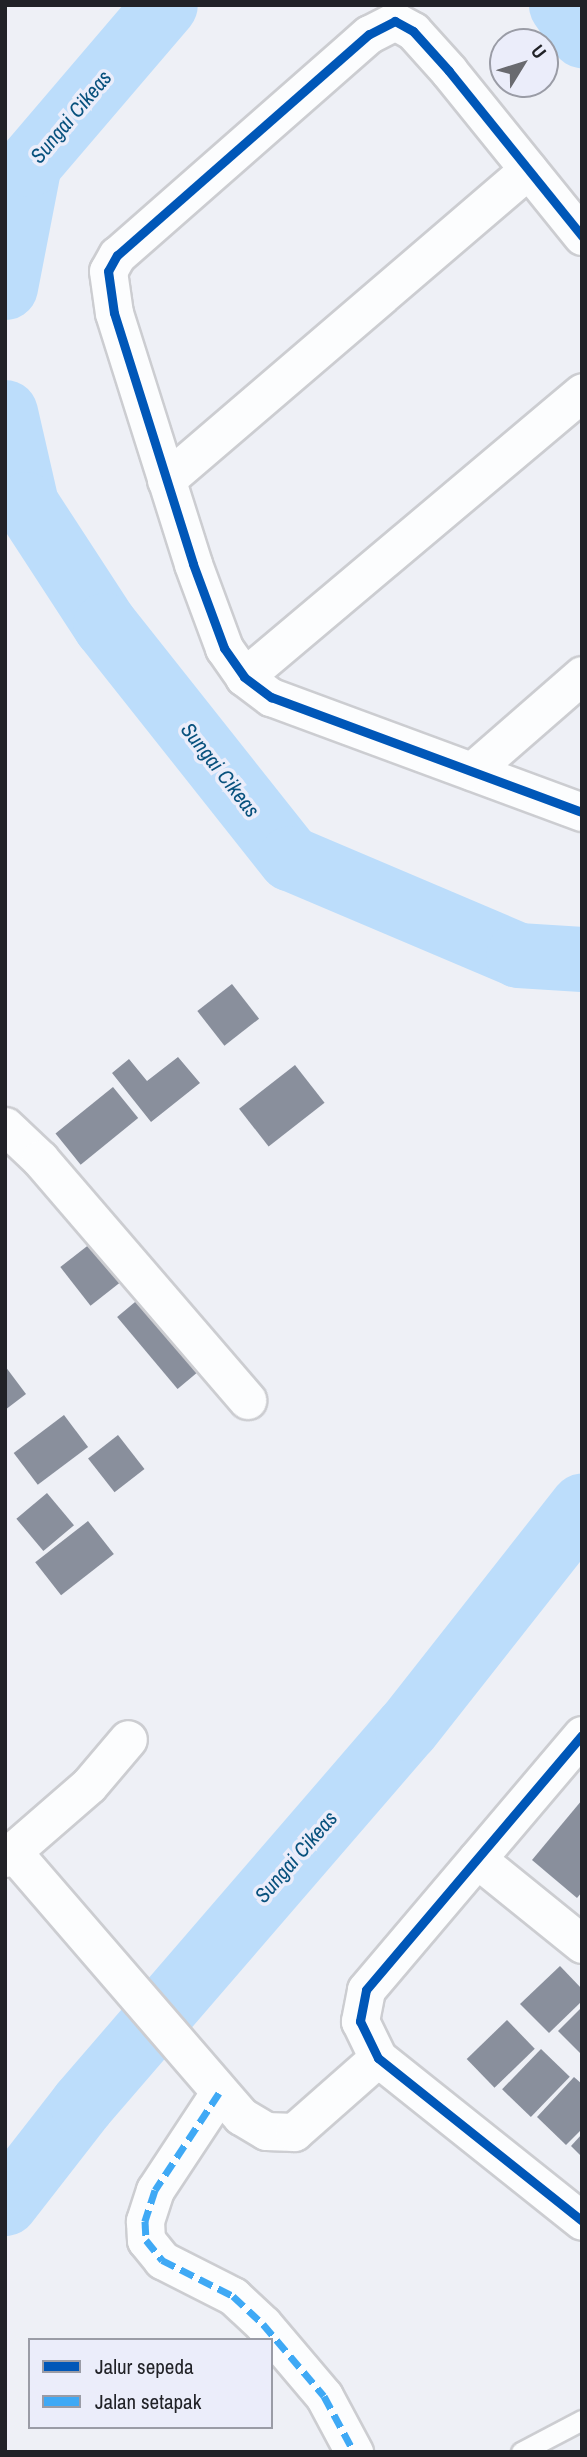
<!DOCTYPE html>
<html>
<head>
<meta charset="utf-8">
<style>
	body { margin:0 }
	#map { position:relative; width:587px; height:2457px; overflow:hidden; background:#eef0f6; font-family:"Archivo Narrow",sans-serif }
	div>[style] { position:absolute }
	.river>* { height:65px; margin:-32.5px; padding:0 32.5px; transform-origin:32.5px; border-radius:32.5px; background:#bcddfb }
	.building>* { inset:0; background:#898f9c; transform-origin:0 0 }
	.roads { filter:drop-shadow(2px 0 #cccdd1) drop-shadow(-2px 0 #cccdd1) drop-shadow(0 2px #cccdd1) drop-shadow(0 -2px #cccdd1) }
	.service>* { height:19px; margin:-9.5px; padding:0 9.5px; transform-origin:9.5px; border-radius:9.5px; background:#fcfdfe }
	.minor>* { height:37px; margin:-18.5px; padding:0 18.5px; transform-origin:18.5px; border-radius:18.5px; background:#fcfdfe }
	.quiet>* { height:7px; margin-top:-3.5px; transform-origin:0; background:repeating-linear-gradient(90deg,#3fa9f5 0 14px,transparent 0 21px) }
	.cycleway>* { height:9px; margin:-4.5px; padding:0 4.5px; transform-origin:4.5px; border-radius:4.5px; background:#0057b8 }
	span { translate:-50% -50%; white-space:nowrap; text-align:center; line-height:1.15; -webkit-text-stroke:7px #ebedfa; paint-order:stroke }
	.water-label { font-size:21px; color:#08517d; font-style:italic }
	.frame { position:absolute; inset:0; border:7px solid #212227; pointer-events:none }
	.legend { position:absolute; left:28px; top:2338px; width:245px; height:91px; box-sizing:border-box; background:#ebedfa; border:2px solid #9a9ca6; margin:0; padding:9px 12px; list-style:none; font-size:21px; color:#212227 }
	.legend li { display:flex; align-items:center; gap:14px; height:35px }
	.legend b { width:35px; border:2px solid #9a9ca6 }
	.north { position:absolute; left:489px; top:28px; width:70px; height:70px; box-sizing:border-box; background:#ebedfa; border:2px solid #9a9ca6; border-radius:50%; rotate:52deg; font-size:19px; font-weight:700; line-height:28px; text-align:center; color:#212227 }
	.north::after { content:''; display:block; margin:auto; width:24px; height:32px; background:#696a6f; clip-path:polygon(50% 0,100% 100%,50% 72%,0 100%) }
</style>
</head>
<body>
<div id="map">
	<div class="river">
		<div style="left:561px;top:5px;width:37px;rotate:55deg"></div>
		<div style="left:5px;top:287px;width:125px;rotate:-79deg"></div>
		<div style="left:29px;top:164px;width:209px;rotate:-49.5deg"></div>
		<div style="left:5px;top:412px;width:94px;rotate:77.1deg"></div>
		<div style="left:26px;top:504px;width:145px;rotate:56.9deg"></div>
		<div style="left:105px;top:625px;width:298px;rotate:51.6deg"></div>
		<div style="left:290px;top:858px;width:248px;rotate:23deg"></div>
		<div style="left:518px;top:955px;width:64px;rotate:3.6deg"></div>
		<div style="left:5px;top:2203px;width:125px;rotate:-52.1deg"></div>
		<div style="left:82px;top:2104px;width:497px;rotate:-49.2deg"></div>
		<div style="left:407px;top:1728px;width:283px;rotate:-51.8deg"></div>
	</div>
	<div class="building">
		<div style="left:232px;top:984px;width:44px;height:44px;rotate:52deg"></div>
		<div style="clip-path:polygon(178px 1057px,200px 1083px,151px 1122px,112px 1073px,129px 1059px,147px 1081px)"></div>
		<div style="left:295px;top:1065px;width:48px;height:71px;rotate:52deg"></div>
		<div style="left:113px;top:1087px;width:40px;height:74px;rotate:51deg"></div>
		<div style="left:95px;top:1240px;width:49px;height:44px;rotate:52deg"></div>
		<div style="left:147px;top:1292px;width:94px;height:39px;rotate:50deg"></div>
		<div style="clip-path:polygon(5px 1366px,26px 1394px,5px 1410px)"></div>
		<div style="left:64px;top:1415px;width:40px;height:63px;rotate:53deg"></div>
		<div style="left:118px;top:1435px;width:43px;height:38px;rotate:52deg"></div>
		<div style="left:47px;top:1493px;width:42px;height:40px;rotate:50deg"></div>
		<div style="left:88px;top:1521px;width:42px;height:67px;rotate:52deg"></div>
		<div style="clip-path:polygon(582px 1800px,582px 1892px,577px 1898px,532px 1860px)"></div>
		<div style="clip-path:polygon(560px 1966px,582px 1989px,582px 2001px,549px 2033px,520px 2004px)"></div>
		<div style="clip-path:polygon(582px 2007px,582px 2055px,558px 2031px)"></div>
		<div style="left:507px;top:2020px;width:40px;height:56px;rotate:46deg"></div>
		<div style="left:541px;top:2049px;width:40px;height:56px;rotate:44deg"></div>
		<div style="clip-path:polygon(574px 2077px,582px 2084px,582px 2129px,566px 2145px,537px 2117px)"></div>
		<div style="clip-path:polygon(582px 2134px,582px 2157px,571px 2146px)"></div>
	</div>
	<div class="roads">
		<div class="service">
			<div style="left:521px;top:2452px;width:69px;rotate:-27.7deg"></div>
		</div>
		<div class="minor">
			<div style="left:582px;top:236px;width:212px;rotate:-128.9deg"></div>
			<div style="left:449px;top:71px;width:54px;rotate:-132deg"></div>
			<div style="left:413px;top:31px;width:21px;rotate:-151deg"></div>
			<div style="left:395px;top:21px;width:29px;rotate:153deg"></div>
			<div style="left:369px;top:34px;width:335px;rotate:138.7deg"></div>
			<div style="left:117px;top:255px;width:18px;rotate:119deg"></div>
			<div style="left:108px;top:271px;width:42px;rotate:81.9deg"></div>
			<div style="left:114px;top:313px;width:263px;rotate:72.5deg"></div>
			<div style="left:193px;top:564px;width:90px;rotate:69.7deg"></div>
			<div style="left:224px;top:648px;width:35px;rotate:55deg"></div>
			<div style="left:244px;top:677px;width:34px;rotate:37deg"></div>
			<div style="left:271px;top:697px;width:332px;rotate:20.3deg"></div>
			<div style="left:166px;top:480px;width:477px;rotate:-40.6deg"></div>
			<div style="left:244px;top:677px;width:442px;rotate:-40.1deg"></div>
			<div style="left:472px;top:771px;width:146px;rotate:-41.1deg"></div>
			<div style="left:5px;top:1126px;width:48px;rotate:43.3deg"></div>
			<div style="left:40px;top:1159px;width:318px;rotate:49.3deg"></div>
			<div style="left:582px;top:1735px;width:334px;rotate:130.3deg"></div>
			<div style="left:366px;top:1990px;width:32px;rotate:101deg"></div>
			<div style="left:360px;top:2021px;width:41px;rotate:64.1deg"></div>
			<div style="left:378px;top:2058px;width:261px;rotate:38.6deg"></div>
			<div style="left:13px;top:1852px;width:349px;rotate:49.2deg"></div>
			<div style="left:241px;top:2116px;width:29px;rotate:31deg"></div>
			<div style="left:266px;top:2131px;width:28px;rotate:2deg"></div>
			<div style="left:294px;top:2132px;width:112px;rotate:-41.4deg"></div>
			<div style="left:5px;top:1858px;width:111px;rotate:-41deg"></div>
			<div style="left:89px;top:1785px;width:60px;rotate:-49.7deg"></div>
			<div style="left:477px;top:1859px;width:135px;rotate:39deg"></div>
			<div style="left:219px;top:2093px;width:116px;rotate:123.4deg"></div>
			<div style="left:155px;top:2190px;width:33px;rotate:108deg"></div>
			<div style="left:145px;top:2221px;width:19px;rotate:87deg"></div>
			<div style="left:146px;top:2240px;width:26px;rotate:51deg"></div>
			<div style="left:162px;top:2260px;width:80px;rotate:26.9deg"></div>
			<div style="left:233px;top:2296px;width:41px;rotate:43deg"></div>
			<div style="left:263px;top:2324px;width:94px;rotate:49.7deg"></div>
			<div style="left:324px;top:2396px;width:64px;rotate:61.8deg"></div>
		</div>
	</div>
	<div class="quiet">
		<div style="left:219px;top:2093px;width:116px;rotate:123.4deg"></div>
		<div style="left:155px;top:2190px;width:33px;rotate:108deg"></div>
		<div style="left:145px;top:2221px;width:19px;rotate:87deg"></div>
		<div style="left:146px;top:2240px;width:26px;rotate:51deg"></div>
		<div style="left:162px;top:2260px;width:80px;rotate:26.9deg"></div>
		<div style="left:233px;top:2296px;width:41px;rotate:43deg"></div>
		<div style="left:263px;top:2324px;width:94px;rotate:49.7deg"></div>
		<div style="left:324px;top:2396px;width:64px;rotate:61.8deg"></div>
	</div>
	<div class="cycleway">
		<div style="left:582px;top:236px;width:212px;rotate:-128.9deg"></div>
		<div style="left:449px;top:71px;width:54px;rotate:-132deg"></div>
		<div style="left:413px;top:31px;width:21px;rotate:-151deg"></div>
		<div style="left:395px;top:21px;width:29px;rotate:153deg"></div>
		<div style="left:369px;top:34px;width:335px;rotate:138.7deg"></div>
		<div style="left:117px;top:255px;width:18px;rotate:119deg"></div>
		<div style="left:108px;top:271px;width:42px;rotate:81.9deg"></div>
		<div style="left:114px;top:313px;width:263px;rotate:72.5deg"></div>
		<div style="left:193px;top:564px;width:90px;rotate:69.7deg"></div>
		<div style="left:224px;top:648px;width:35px;rotate:55deg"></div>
		<div style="left:244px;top:677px;width:34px;rotate:37deg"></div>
		<div style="left:271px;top:697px;width:332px;rotate:20.3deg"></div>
		<div style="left:582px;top:1735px;width:334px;rotate:130.3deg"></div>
		<div style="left:366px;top:1990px;width:32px;rotate:101deg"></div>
		<div style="left:360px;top:2021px;width:41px;rotate:64.1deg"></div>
		<div style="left:378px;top:2058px;width:261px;rotate:38.6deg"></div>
	</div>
	<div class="water-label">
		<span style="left:71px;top:117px;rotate:-50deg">Sungai Cikeas</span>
		<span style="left:220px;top:770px;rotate:52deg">Sungai Cikeas</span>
		<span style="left:296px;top:1857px;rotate:-49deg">Sungai Cikeas</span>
	</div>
	<div class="frame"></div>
	<ul class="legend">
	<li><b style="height:9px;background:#0057b8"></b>Jalur sepeda</li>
	<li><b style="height:9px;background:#3fa9f5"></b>Jalan setapak</li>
	</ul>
	<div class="north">U</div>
</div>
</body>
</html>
